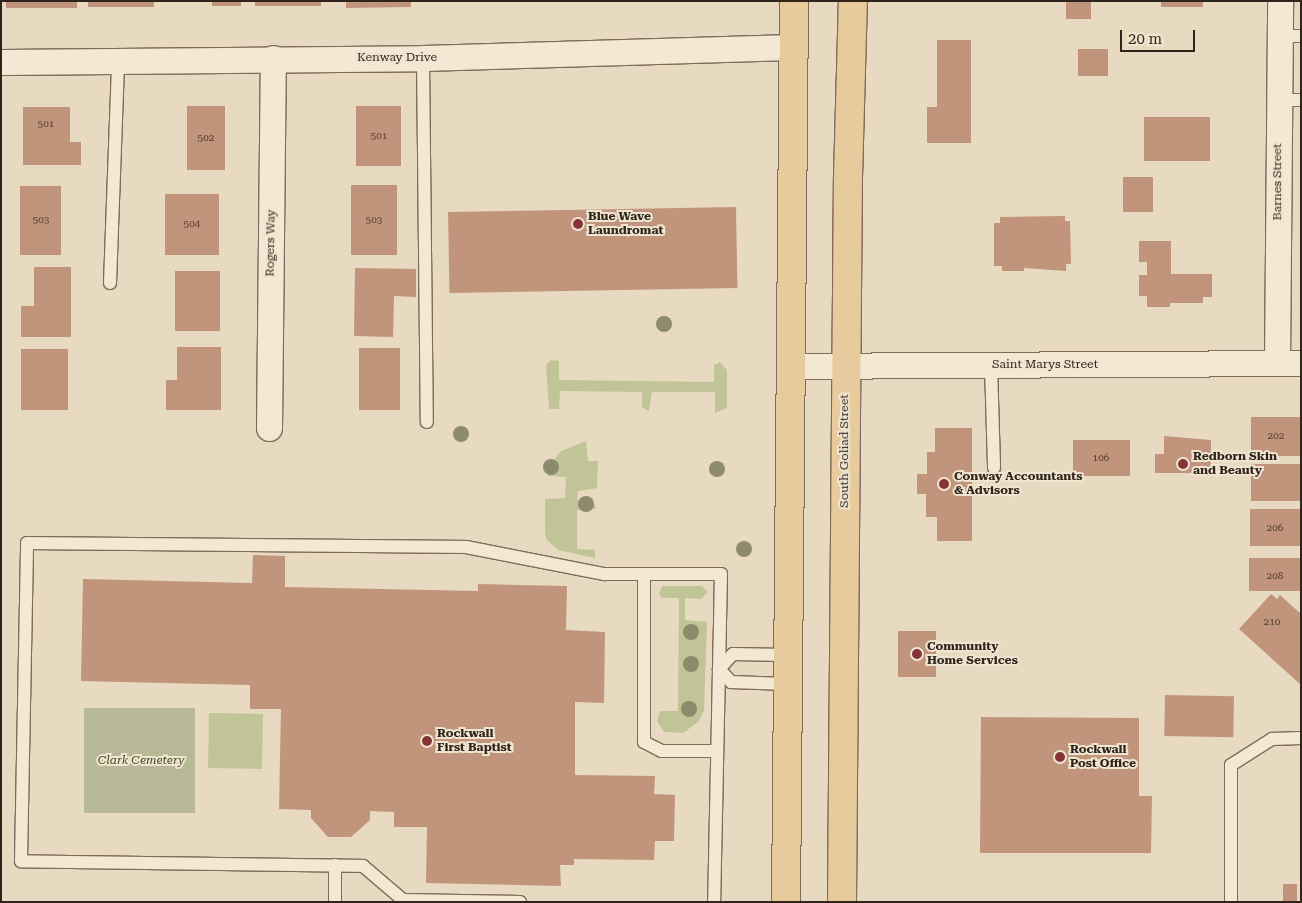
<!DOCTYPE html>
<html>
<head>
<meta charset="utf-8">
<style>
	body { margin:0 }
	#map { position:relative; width:1302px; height:903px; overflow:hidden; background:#e7dac1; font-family:"Roboto Serif",serif }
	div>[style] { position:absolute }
	.green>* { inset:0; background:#c1c497; transform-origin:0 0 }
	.cemetery>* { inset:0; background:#b7b996; transform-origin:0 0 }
	.building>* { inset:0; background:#c1947c; transform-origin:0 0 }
	.roads { filter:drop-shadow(1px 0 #7f6c5b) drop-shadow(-1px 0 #7f6c5b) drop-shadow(0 1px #7f6c5b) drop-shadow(0 -1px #7f6c5b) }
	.service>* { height:12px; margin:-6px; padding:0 6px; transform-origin:6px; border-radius:6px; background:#f3e8d3 }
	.minor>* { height:25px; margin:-12.5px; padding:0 12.5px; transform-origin:12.5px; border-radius:12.5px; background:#f3e8d3 }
	.primary>* { height:28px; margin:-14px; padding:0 14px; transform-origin:14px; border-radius:14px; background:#e7cb9d }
	.trees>* { width:16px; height:16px; margin:-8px; border-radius:50%; background:#8d8b6c }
	.dots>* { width:14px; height:14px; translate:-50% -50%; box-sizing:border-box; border:2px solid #f0e5d0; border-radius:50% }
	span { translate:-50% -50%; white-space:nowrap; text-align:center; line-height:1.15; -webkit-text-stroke:4px #f0e5d0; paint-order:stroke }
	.number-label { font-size:10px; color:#544135 }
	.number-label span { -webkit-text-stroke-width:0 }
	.street-label { font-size:12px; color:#30251d }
	.poi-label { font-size:12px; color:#30251d; font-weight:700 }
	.left { translate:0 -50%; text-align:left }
	.park-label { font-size:12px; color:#434a27; font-style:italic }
	.frame { position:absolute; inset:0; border:2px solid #30251d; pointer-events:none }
	.scale { position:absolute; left:1120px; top:30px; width:75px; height:22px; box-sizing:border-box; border:2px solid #30251d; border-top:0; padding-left:6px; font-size:15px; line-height:18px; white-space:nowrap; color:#30251d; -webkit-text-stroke:4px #f0e5d0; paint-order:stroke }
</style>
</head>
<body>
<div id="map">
	<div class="green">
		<div style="clip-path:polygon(551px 360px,559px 361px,559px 380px,714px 382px,714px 365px,720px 362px,727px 370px,727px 408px,715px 413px,715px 392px,652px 392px,649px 411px,642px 407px,642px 392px,560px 391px,559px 409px,549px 409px,546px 365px)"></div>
		<div style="clip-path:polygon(586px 441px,588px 461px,598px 461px,597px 488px,578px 491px,577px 500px,593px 501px,596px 509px,577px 510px,577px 549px,595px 550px,595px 558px,558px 550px,546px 539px,545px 530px,545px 499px,565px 498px,566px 477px,548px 476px,548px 468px,561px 451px)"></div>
		<div style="clip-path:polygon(662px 586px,702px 586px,707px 592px,701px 599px,685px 598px,685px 620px,707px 622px,704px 711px,698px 722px,683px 733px,664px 732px,657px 721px,660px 711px,678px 711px,679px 598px,662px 598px,659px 594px)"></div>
		<div style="left:209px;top:713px;width:54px;height:55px;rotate:1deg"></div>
	</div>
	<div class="cemetery">
		<div style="left:84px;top:708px;width:111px;height:105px"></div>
	</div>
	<div class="building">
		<div style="left:6px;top:1px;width:71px;height:7px"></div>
		<div style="left:88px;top:1px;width:66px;height:6px"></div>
		<div style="left:212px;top:1px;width:29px;height:5px"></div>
		<div style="left:255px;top:1px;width:66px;height:5px"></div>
		<div style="clip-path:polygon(346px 1px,411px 1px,411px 7px,346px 8px)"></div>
		<div style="left:1066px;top:1px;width:25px;height:18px"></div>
		<div style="left:1161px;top:1px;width:42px;height:6px"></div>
		<div style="clip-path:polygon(937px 40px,971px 40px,971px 143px,927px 143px,927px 107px,937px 107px)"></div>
		<div style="left:1078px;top:49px;width:30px;height:27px"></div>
		<div style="left:187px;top:106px;width:38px;height:64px"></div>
		<div style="left:356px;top:106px;width:45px;height:60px"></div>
		<div style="clip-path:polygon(23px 107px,70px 107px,70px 142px,81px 142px,81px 165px,23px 165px)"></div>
		<div style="left:1144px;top:117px;width:66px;height:44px"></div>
		<div style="left:1123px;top:177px;width:30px;height:35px"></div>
		<div style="left:351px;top:185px;width:46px;height:70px"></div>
		<div style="left:20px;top:186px;width:41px;height:69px"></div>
		<div style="left:165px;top:194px;width:54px;height:61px"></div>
		<div style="left:736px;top:207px;width:81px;height:288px;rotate:89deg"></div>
		<div style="clip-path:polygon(1065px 216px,1065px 221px,1070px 221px,1071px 264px,1066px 264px,1066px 271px,1024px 268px,1024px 271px,1002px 271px,1002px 266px,994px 266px,994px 223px,1000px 223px,1000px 217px)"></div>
		<div style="clip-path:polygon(1139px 241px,1171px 241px,1171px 274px,1212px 274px,1212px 297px,1203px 297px,1203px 303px,1170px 303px,1170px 307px,1147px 307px,1147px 296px,1139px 296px,1139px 275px,1147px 275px,1147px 262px,1139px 262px)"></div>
		<div style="clip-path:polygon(34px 267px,71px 267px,71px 337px,21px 337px,21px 306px,34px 306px)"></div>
		<div style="clip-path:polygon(355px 268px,416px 269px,416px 297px,394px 296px,393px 337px,354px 336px)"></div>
		<div style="left:175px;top:271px;width:45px;height:60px"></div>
		<div style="clip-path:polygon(177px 347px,221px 347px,221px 410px,166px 410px,166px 380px,177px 380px)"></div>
		<div style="left:359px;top:348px;width:41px;height:62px"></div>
		<div style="left:21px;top:349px;width:47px;height:61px"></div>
		<div style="left:1251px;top:417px;width:50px;height:39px"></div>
		<div style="clip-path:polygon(935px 428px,972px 428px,972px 541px,937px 541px,937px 517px,926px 517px,926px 494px,917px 494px,917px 474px,927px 474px,927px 452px,935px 452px)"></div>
		<div style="clip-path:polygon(1164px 436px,1211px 440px,1211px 473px,1155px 473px,1155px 454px,1164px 454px)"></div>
		<div style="left:1073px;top:440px;width:57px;height:36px"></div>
		<div style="left:1251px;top:464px;width:50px;height:37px"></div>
		<div style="left:1250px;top:509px;width:51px;height:37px"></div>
		<div style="clip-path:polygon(253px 555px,285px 556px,285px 587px,478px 591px,478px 584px,567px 586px,566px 630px,605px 632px,604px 703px,575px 702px,575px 775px,655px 776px,654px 794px,675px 795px,674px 841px,655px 841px,654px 860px,574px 859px,574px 865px,560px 865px,561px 886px,426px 883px,427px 827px,394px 827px,394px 812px,370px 811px,370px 820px,351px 837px,328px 837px,311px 818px,311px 810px,279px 809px,281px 709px,250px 709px,250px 685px,81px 681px,83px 579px,252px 583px)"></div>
		<div style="left:1301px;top:558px;width:33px;height:52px;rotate:90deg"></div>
		<div style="clip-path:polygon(1271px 594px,1277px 599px,1280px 595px,1301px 614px,1301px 685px,1239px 629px)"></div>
		<div style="left:898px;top:631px;width:38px;height:46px"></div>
		<div style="left:1165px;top:695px;width:69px;height:41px;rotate:1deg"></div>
		<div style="clip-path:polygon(981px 717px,1139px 718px,1139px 796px,1152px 796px,1151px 853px,980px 853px)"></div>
		<div style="left:1283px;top:884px;width:14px;height:18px"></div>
	</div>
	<div class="roads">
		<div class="service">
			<div style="left:1279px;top:36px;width:22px"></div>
			<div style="left:423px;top:58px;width:364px;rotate:89.4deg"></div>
			<div style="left:1279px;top:100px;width:22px"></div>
			<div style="left:110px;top:283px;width:222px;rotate:-87.9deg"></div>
			<div style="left:991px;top:365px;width:103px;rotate:88.3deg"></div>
			<div style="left:644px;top:574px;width:168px;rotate:90deg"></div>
			<div style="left:644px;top:742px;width:20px;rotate:27deg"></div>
			<div style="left:662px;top:751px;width:55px"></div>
			<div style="left:786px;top:655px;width:53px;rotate:-178.9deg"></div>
			<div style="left:733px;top:654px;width:21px;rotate:133deg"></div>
			<div style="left:719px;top:669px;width:18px;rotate:47deg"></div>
			<div style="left:731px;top:682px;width:56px;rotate:2deg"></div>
			<div style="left:335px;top:902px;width:37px;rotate:-90deg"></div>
			<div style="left:520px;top:902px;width:117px;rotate:-179deg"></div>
			<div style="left:403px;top:900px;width:52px;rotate:-139.6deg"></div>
			<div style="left:363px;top:866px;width:342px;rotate:-179.2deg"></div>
			<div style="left:21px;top:861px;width:318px;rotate:-88.9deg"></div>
			<div style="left:27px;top:543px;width:439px;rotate:0.5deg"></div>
			<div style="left:466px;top:547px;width:141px;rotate:11.1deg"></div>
			<div style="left:604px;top:574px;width:117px"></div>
			<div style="left:721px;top:574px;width:328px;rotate:91.2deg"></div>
			<div style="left:1231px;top:902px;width:137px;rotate:-90deg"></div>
			<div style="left:1231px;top:765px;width:49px;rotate:-32.4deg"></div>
			<div style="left:1272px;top:739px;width:29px;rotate:-2deg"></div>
		</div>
		<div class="minor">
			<div style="left:1px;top:62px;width:422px;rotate:-0.5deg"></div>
			<div style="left:423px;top:58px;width:369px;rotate:-1.7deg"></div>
			<div style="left:1277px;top:363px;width:362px;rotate:-89.5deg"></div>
			<div style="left:789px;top:366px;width:512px;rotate:-0.34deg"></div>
			<div style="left:269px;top:428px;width:370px;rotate:-89.4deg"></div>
		</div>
		<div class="primary">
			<div style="left:786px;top:902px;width:901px;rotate:-89.49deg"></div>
			<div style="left:842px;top:902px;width:725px;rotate:-89.53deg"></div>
			<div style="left:848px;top:177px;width:176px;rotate:-88.4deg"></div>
		</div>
	</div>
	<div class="trees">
		<div style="left:664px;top:324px"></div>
		<div style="left:461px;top:434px"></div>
		<div style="left:551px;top:467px"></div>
		<div style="left:717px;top:469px"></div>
		<div style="left:586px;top:504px"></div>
		<div style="left:744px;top:549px"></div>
		<div style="left:691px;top:632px"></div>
		<div style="left:691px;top:664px"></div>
		<div style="left:689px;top:709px"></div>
	</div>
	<div class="dots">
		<div style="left:578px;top:224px;background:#863338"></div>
		<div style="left:1183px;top:464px;background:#863338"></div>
		<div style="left:944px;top:484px;background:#863338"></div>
		<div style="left:917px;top:654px;background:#863338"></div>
		<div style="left:427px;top:741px;background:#863338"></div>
		<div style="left:1060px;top:757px;background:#863338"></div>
	</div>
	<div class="number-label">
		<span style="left:46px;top:124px">501</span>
		<span style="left:379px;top:136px">501</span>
		<span style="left:206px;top:138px">502</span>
		<span style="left:41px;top:220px">503</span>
		<span style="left:374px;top:220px">503</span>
		<span style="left:192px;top:224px">504</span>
		<span style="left:1276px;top:436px">202</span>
		<span style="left:1101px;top:458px">106</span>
		<span style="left:1275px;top:528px">206</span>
		<span style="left:1275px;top:576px">208</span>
		<span style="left:1272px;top:622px">210</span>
	</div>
	<div class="street-label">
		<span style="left:397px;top:58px">Kenway Drive</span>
		<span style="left:1278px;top:182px;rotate:-90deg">Barnes Street</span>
		<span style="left:271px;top:243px;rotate:-89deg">Rogers Way</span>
		<span style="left:1045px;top:365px">Saint Marys Street</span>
		<span style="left:845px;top:451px;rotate:-90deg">South Goliad Street</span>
	</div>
	<div class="poi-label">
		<span class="left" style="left:588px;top:224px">Blue Wave<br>Laundromat</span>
		<span class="left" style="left:1193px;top:464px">Redborn Skin<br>and Beauty</span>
		<span class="left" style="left:954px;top:484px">Conway Accountants<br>&amp; Advisors</span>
		<span class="left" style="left:927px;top:654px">Community<br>Home Services</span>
		<span class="left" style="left:437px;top:741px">Rockwall<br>First Baptist</span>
		<span class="left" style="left:1070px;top:757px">Rockwall<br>Post Office</span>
	</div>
	<div class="park-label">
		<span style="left:141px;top:761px">Clark Cemetery</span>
	</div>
	<div class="frame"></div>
	<div class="scale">20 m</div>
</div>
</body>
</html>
